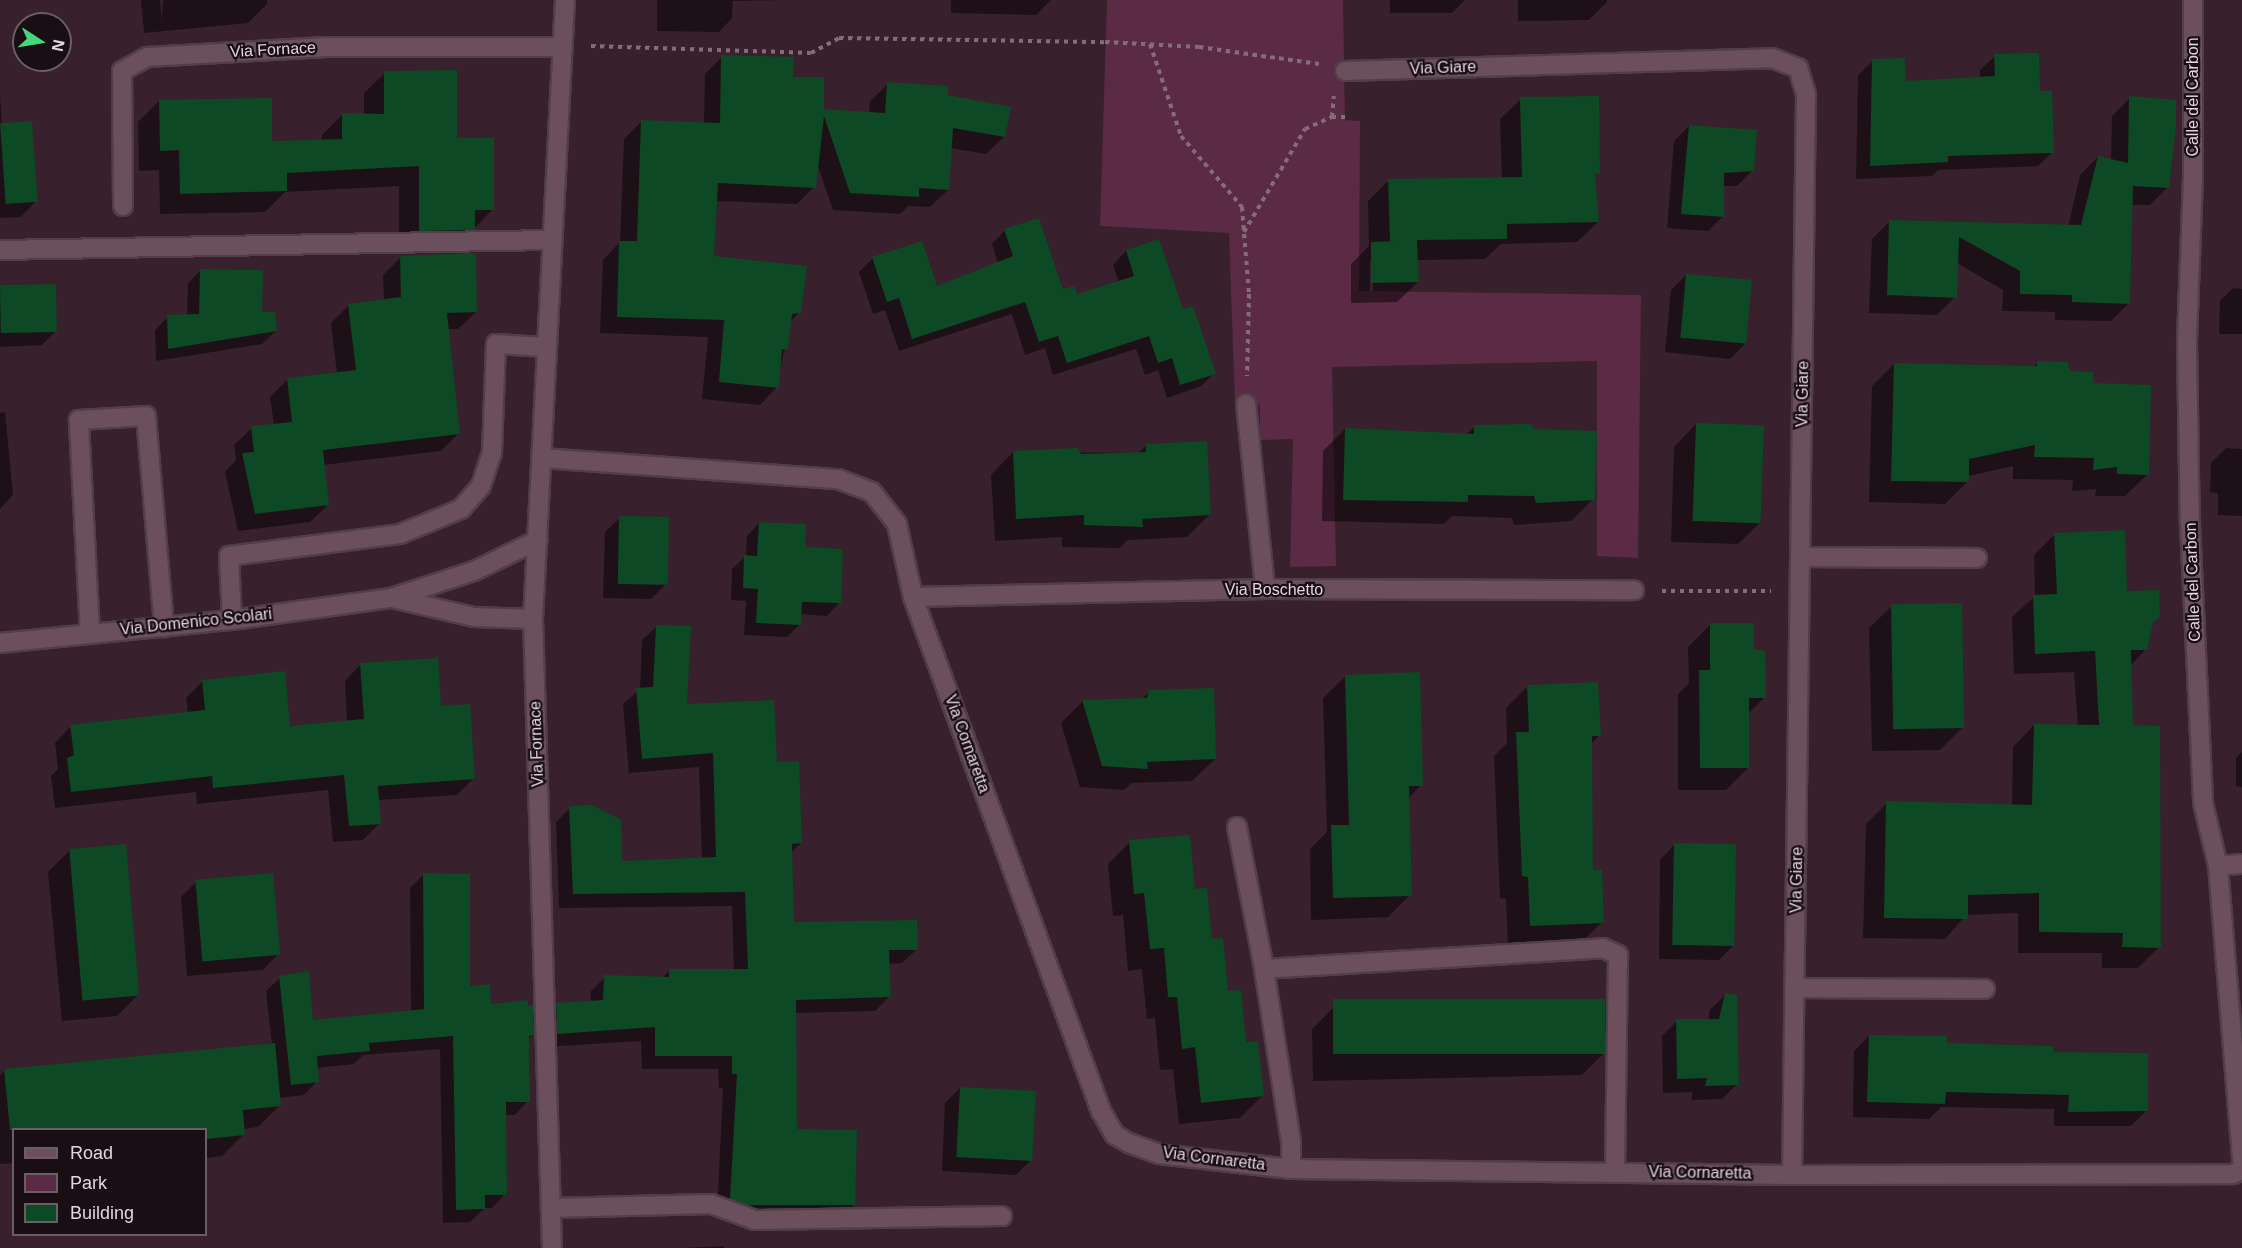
<!DOCTYPE html>
<html>
<head>
<meta charset="utf-8">
<style>
	body { margin:0 }
	#map { position:relative; width:2242px; height:1248px; overflow:hidden; background:#38202c; font-family:Helvetica,sans-serif }
	div>[style] { position:absolute }
	.green>* { inset:0; background:#5b2a44 }
	.shadow>* { inset:0; background:#0007 }
	.building>* { inset:0; background:#0d4924; transform-origin:0 0 }
	.path>* { height:4px; margin-top:-2px; transform-origin:0; background:repeating-linear-gradient(90deg,#836e78 0 4.5px,transparent 0 9px) }
	.roads { filter:drop-shadow(2px 0 #513e48) drop-shadow(-2px 0 #513e48) drop-shadow(0 2px #513e48) drop-shadow(0 -2px #513e48) }
	.minor>* { height:18px; margin:-9px; padding:0 9px; transform-origin:9px; border-radius:9px; background:#6b4f5c }
	span { translate:-50% -50%; white-space:nowrap; text-align:center; line-height:1.15; -webkit-text-stroke:4.5px #180e13; paint-order:stroke }
	.street-label { font-size:16px; color:#e4d4db }
	.legend { position:absolute; left:12px; top:1128px; width:195px; height:108px; box-sizing:border-box; background:#180e13; border:2px solid #6a5d63; margin:0; padding:8px 10px; list-style:none; font-size:18px; color:#e4d4db }
	.legend li { display:flex; align-items:center; gap:12px; height:30px }
	.legend b { width:30px; border:2px solid #6a5d63 }
	.north { position:absolute; left:12px; top:12px; width:60px; height:60px; box-sizing:border-box; background:#180e13; border:2px solid #6a5d63; border-radius:50%; rotate:102deg; font-size:16px; font-weight:700; line-height:24px; text-align:center; color:#e4d4db }
	.north::after { content:''; display:block; margin:auto; width:21px; height:27px; background:#44d77b; clip-path:polygon(50% 0,100% 100%,50% 72%,0 100%) }
</style>
</head>
<body>
<div id="map">
	<div class="green">
		<div style="clip-path:polygon(1107px 0,1343px 0,1345px 120px,1360px 121px,1359px 291px,1641px 295px,1638px 558px,1597px 556px,1597px 361px,1332px 367px,1336px 566px,1290px 567px,1293px 439px,1260px 440px,1260px 405px,1235px 403px,1229px 233px,1100px 226px)"></div>
	</div>
	<div class="shadow">
		<div style="clip-path:polygon(141px 0,160px 0,162px 21px,163px 0,267px 0,267px 4px,248px 23px,144px 33px)"></div>
		<div style="clip-path:polygon(657px 0,782px 0,733px 1px,732px 18px,719px 32px,657px 31px)"></div>
		<div style="clip-path:polygon(951px 0,1051px 0,1036px 15px,951px 13px)"></div>
		<div style="clip-path:polygon(1390px 0,1465px 0,1452px 13px,1390px 13px)"></div>
		<div style="clip-path:polygon(1518px 0,1607px 0,1607px 2px,1589px 20px,1518px 21px)"></div>
		<div style="clip-path:polygon(1995px 56px,2039px 93px,2053px 152px,2038px 166px,1938px 170px,1932px 176px,1856px 179px,1858px 75px,1873px 61px,1905px 82px,1980px 79px,1980px 70px)"></div>
		<div style="clip-path:polygon(722px 57px,792px 78px,822px 111px,869px 114px,870px 101px,888px 84px,946px 96px,1004px 137px,986px 154px,950px 148px,948px 190px,930px 207px,908px 206px,900px 214px,833px 210px,817px 163px,814px 187px,797px 204px,716px 201px,713px 257px,800px 312px,789px 323px,777px 387px,760px 405px,702px 399px,708px 337px,600px 333px,603px 260px,620px 242px,624px 139px,642px 121px,704px 123px,705px 74px)"></div>
		<div style="clip-path:polygon(385px 73px,456px 140px,493px 209px,453px 250px,399px 251px,399px 186px,285px 192px,265px 212px,160px 214px,159px 170px,139px 171px,138px 122px,159px 101px,271px 142px,322px 141px,322px 135px,343px 114px,364px 115px,364px 93px)"></div>
		<div style="clip-path:polygon(0 95px,2px 125px,36px 201px,21px 217px,0 218px)"></div>
		<div style="clip-path:polygon(2130px 98px,2168px 187px,2150px 205px,2131px 205px,2129px 303px,2111px 321px,2055px 320px,2055px 312px,2002px 311px,2003px 290px,1957px 263px,1955px 297px,1937px 315px,1869px 313px,1872px 239px,1890px 221px,2068px 227px,2080px 175px,2098px 157px,2111px 161px,2112px 116px)"></div>
		<div style="clip-path:polygon(evenodd,1521px 99px,1599px 172px,1594px 177px,1598px 222px,1577px 242px,1501px 244px,1485px 259px,1417px 260px,1418px 282px,1397px 302px,1351px 303px,1351px 264px,1369px 246px,1368px 201px,1389px 180px,1502px 178px,1500px 119px,1521px 99px,1370px 261px,1373px 261px,1373px 291px,1370px 291px,1370px 261px)"></div>
		<div style="clip-path:polygon(1689px 126px,1752px 171px,1737px 186px,1723px 186px,1723px 216px,1708px 231px,1667px 228px,1674px 141px)"></div>
		<div style="clip-path:polygon(1005px 230px,1062px 291px,1076px 296px,1119px 283px,1113px 265px,1126px 251px,1158px 240px,1182px 311px,1214px 373px,1201px 386px,1167px 398px,1158px 370px,1145px 375px,1136px 349px,1053px 375px,1045px 348px,1025px 355px,1012px 314px,899px 351px,885px 310px,873px 314px,859px 272px,872px 259px,921px 243px,936px 288px,998px 264px,992px 244px)"></div>
		<div style="clip-path:polygon(401px 257px,476px 312px,458px 329px,447px 329px,459px 433px,441px 451px,323px 465px,328px 505px,310px 522px,238px 531px,225px 472px,236px 460px,234px 445px,252px 428px,274px 425px,270px 397px,288px 379px,337px 373px,331px 323px,348px 306px,384px 301px,383px 275px)"></div>
		<div style="clip-path:polygon(201px 270px,260px 314px,276px 331px,262px 344px,156px 361px,155px 330px,168px 317px,187px 316px,188px 283px)"></div>
		<div style="clip-path:polygon(1686px 275px,1745px 344px,1730px 359px,1665px 352px,1671px 290px)"></div>
		<div style="clip-path:polygon(0 287px,56px 331px,42px 345px,0 347px)"></div>
		<div style="clip-path:polygon(2233px 288px,2242px 289px,2242px 334px,2219px 334px,2220px 301px)"></div>
		<div style="clip-path:polygon(2037px 363px,2091px 385px,2148px 474px,2125px 496px,2095px 496px,2096px 489px,2072px 491px,2073px 480px,2013px 479px,2013px 466px,1968px 476px,1967px 482px,1945px 504px,1869px 502px,1872px 386px,1894px 364px,2033px 367px)"></div>
		<div style="clip-path:polygon(5px 412px,13px 495px,0 509px,0 413px)"></div>
		<div style="clip-path:polygon(1696px 424px,1761px 522px,1738px 544px,1671px 542px,1674px 447px)"></div>
		<div style="clip-path:polygon(1475px 426px,1532px 431px,1593px 499px,1571px 521px,1514px 525px,1512px 518px,1452px 516px,1444px 524px,1322px 521px,1323px 451px,1345px 429px,1466px 435px)"></div>
		<div style="clip-path:polygon(1146px 446px,1209px 515px,1187px 537px,1128px 540px,1119px 548px,1062px 547px,1062px 537px,995px 541px,991px 475px,1013px 452px,1138px 453px)"></div>
		<div style="clip-path:polygon(2226px 448px,2242px 449px,2242px 516px,2218px 515px,2218px 493px,2210px 492px,2211px 463px)"></div>
		<div style="clip-path:polygon(620px 518px,665px 585px,651px 599px,603px 598px,605px 532px)"></div>
		<div style="clip-path:polygon(759px 523px,803px 549px,839px 603px,827px 616px,800px 614px,800px 624px,787px 637px,744px 635px,746px 601px,731px 600px,732px 569px,746px 556px,747px 536px)"></div>
		<div style="clip-path:polygon(2055px 534px,2159px 617px,2151px 625px,2146px 649px,2130px 666px,2132px 727px,2159px 947px,2138px 968px,2102px 968px,2102px 953px,2018px 953px,2018px 913px,1966px 915px,1945px 939px,1863px 938px,1866px 824px,1887px 803px,2012px 806px,2013px 747px,2034px 725px,2078px 726px,2074px 672px,2014px 674px,2012px 617px,2035px 596px,2034px 555px)"></div>
		<div style="clip-path:polygon(1892px 606px,1963px 727px,1940px 750px,1872px 751px,1869px 628px)"></div>
		<div style="clip-path:polygon(1710px 625px,1752px 650px,1764px 698px,1748px 714px,1748px 768px,1726px 790px,1678px 790px,1678px 694px,1689px 683px,1688px 647px)"></div>
		<div style="clip-path:polygon(657px 626px,685px 706px,775px 763px,801px 843px,791px 853px,793px 924px,917px 949px,902px 963px,888px 964px,889px 997px,875px 1011px,794px 1013px,795px 1131px,854px 1205px,840px 1219px,717px 1213px,723px 1088px,719px 1088px,718px 1069px,642px 1069px,641px 1041px,543px 1047px,542px 1019px,557px 1005px,590px 1003px,591px 991px,605px 977px,662px 978px,669px 971px,734px 971px,732px 906px,559px 908px,556px 822px,570px 808px,621px 863px,702px 859px,699px 767px,629px 773px,623px 704px,640px 689px,642px 640px)"></div>
		<div style="clip-path:polygon(361px 664px,440px 708px,473px 779px,457px 795px,378px 800px,379px 824px,363px 840px,333px 842px,328px 790px,197px 804px,196px 792px,55px 808px,51px 776px,58px 769px,55px 743px,71px 726px,188px 713px,186px 698px,203px 681px,289px 727px,347px 722px,345px 681px)"></div>
		<div style="clip-path:polygon(1346px 676px,1421px 785px,1408px 799px,1410px 895px,1388px 917px,1311px 920px,1310px 849px,1327px 832px,1323px 698px)"></div>
		<div style="clip-path:polygon(1528px 686px,1599px 736px,1591px 744px,1592px 872px,1602px 922px,1580px 944px,1508px 947px,1506px 899px,1500px 898px,1494px 756px,1507px 743px,1506px 708px)"></div>
		<div style="clip-path:polygon(1149px 692px,1215px 759px,1192px 781px,1131px 783px,1124px 790px,1080px 787px,1061px 723px,1083px 701px,1142px 699px)"></div>
		<div style="clip-path:polygon(2242px 752px,2242px 787px,2236px 786px,2236px 758px)"></div>
		<div style="clip-path:polygon(1130px 842px,1194px 891px,1262px 1096px,1240px 1118px,1179px 1124px,1173px 1069px,1160px 1070px,1155px 1018px,1147px 1019px,1142px 969px,1128px 971px,1123px 915px,1113px 916px,1108px 864px)"></div>
		<div style="clip-path:polygon(1675px 844px,1734px 945px,1719px 960px,1659px 959px,1660px 860px)"></div>
		<div style="clip-path:polygon(70px 850px,139px 994px,117px 1016px,62px 1021px,48px 872px)"></div>
		<div style="clip-path:polygon(424px 874px,468px 988px,533px 1035px,527px 1040px,528px 1101px,515px 1115px,504px 1115px,505px 1194px,492px 1208px,485px 1208px,470px 1222px,443px 1223px,440px 1049px,363px 1055px,354px 1064px,316px 1068px,317px 1081px,304px 1095px,278px 1098px,279px 1106px,258px 1127px,243px 1129px,243px 1135px,222px 1156px,206px 1158px,206px 1130px,14px 1130px,14px 1163px,0 1164px,0 1075px,5px 1070px,272px 1045px,266px 991px,280px 978px,312px 1021px,411px 1012px,410px 888px)"></div>
		<div style="clip-path:polygon(196px 882px,278px 954px,263px 970px,187px 976px,181px 897px)"></div>
		<div style="clip-path:polygon(1725px 995px,1737px 1084px,1722px 1099px,1691px 1100px,1693px 1092px,1663px 1093px,1662px 1036px,1677px 1021px,1708px 1021px,1710px 1010px)"></div>
		<div style="clip-path:polygon(1334px 1007px,1604px 1053px,1582px 1075px,1313px 1081px,1312px 1029px)"></div>
		<div style="clip-path:polygon(1869px 1036px,2052px 1053px,2146px 1111px,2131px 1126px,2054px 1126px,2054px 1109px,1941px 1107px,1929px 1119px,1853px 1117px,1854px 1051px)"></div>
		<div style="clip-path:polygon(960px 1088px,1031px 1160px,1016px 1175px,942px 1171px,945px 1103px)"></div>
		<div style="clip-path:polygon(724px 1246px,724px 1248px,683px 1248px)"></div>
	</div>
	<div class="building">
		<div style="clip-path:polygon(2039px 53px,2040px 91px,2052px 91px,2054px 153px,1948px 156px,1948px 162px,1870px 166px,1872px 59px,1905px 58px,1906px 81px,1995px 76px,1994px 54px)"></div>
		<div style="clip-path:polygon(721px 55px,794px 57px,793px 77px,824px 77px,824px 109px,885px 113px,887px 82px,948px 86px,948px 95px,1011px 107px,1005px 137px,953px 128px,949px 190px,919px 188px,919px 197px,850px 193px,824px 116px,816px 188px,718px 183px,714px 256px,807px 266px,801px 313px,792px 314px,788px 349px,782px 349px,779px 388px,719px 382px,724px 320px,617px 317px,619px 241px,637px 241px,641px 120px,720px 123px)"></div>
		<div style="clip-path:polygon(457px 70px,457px 138px,494px 138px,494px 210px,475px 210px,475px 230px,419px 231px,419px 166px,287px 173px,287px 191px,180px 194px,179px 150px,160px 151px,159px 100px,272px 98px,272px 141px,342px 139px,342px 113px,384px 114px,384px 71px)"></div>
		<div style="clip-path:polygon(1599px 96px,1600px 173px,1595px 175px,1599px 222px,1507px 224px,1507px 239px,1417px 240px,1419px 282px,1371px 283px,1371px 242px,1398px 241px,1390px 241px,1388px 179px,1522px 177px,1520px 97px)"></div>
		<div style="clip-path:polygon(2129px 96px,2176px 100px,2176px 127px,2169px 188px,2133px 186px,2130px 304px,2072px 302px,2072px 295px,2020px 294px,2020px 271px,1959px 237px,1957px 298px,1887px 295px,1889px 220px,2081px 225px,2098px 156px,2128px 163px)"></div>
		<div style="left:32px;top:121px;width:81px;height:32px;rotate:86deg"></div>
		<div style="clip-path:polygon(1689px 125px,1757px 130px,1754px 171px,1724px 173px,1724px 217px,1681px 214px)"></div>
		<div style="clip-path:polygon(1039px 218px,1063px 289px,1074px 286px,1077px 294px,1134px 276px,1126px 250px,1159px 239px,1183px 309px,1193px 306px,1216px 374px,1180px 385px,1172px 358px,1158px 363px,1149px 336px,1067px 363px,1058px 336px,1039px 342px,1025px 302px,912px 339px,899px 298px,887px 302px,872px 257px,922px 241px,937px 286px,1013px 256px,1004px 229px)"></div>
		<div style="clip-path:polygon(476px 253px,477px 312px,447px 313px,460px 434px,323px 450px,329px 505px,255px 514px,242px 453px,254px 452px,251px 426px,292px 422px,287px 378px,356px 370px,348px 304px,401px 297px,400px 256px)"></div>
		<div style="clip-path:polygon(200px 269px,263px 270px,262px 312px,275px 312px,277px 331px,168px 349px,167px 315px,199px 314px)"></div>
		<div style="left:1686px;top:274px;width:66px;height:64px;rotate:5deg"></div>
		<div style="left:56px;top:284px;width:48px;height:56px;rotate:89deg"></div>
		<div style="clip-path:polygon(2037px 361px,2067px 362px,2070px 371px,2093px 372px,2093px 383px,2151px 385px,2149px 475px,2117px 474px,2117px 467px,2093px 470px,2094px 458px,2034px 457px,2035px 445px,1969px 459px,1969px 482px,1891px 481px,1894px 363px,2037px 366px)"></div>
		<div style="left:1696px;top:423px;width:68px;height:98px;rotate:2deg"></div>
		<div style="clip-path:polygon(1532px 424px,1533px 429px,1597px 431px,1595px 500px,1536px 503px,1534px 496px,1468px 495px,1468px 502px,1343px 500px,1345px 428px,1474px 434px,1474px 425px)"></div>
		<div style="clip-path:polygon(1207px 441px,1211px 515px,1142px 519px,1143px 527px,1084px 525px,1084px 515px,1016px 519px,1013px 451px,1078px 448px,1081px 454px,1146px 452px,1146px 444px)"></div>
		<div style="left:619px;top:516px;width:50px;height:68px;rotate:1deg"></div>
		<div style="clip-path:polygon(759px 522px,806px 524px,805px 547px,843px 549px,841px 603px,802px 602px,801px 625px,756px 623px,758px 589px,743px 588px,744px 555px,757px 556px)"></div>
		<div style="clip-path:polygon(2125px 530px,2127px 591px,2159px 590px,2160px 617px,2153px 622px,2147px 650px,2131px 650px,2133px 725px,2160px 726px,2161px 948px,2122px 947px,2123px 933px,2039px 932px,2039px 893px,1968px 895px,1968px 919px,1884px 918px,1886px 801px,2032px 805px,2034px 724px,2099px 725px,2095px 651px,2035px 654px,2033px 595px,2057px 594px,2054px 533px)"></div>
		<div style="left:1962px;top:603px;width:125px;height:71px;rotate:89deg"></div>
		<div style="clip-path:polygon(1710px 623px,1754px 623px,1754px 649px,1765px 651px,1766px 698px,1749px 698px,1749px 768px,1700px 768px,1699px 670px,1710px 670px)"></div>
		<div style="clip-path:polygon(656px 625px,691px 626px,687px 704px,774px 700px,777px 762px,799px 761px,802px 843px,792px 844px,794px 922px,917px 920px,918px 950px,889px 950px,891px 997px,796px 1000px,797px 1129px,857px 1130px,855px 1205px,747px 1205px,730px 1199px,737px 1074px,732px 1074px,732px 1056px,655px 1056px,655px 1027px,557px 1034px,556px 1003px,603px 1000px,604px 975px,669px 977px,669px 969px,748px 969px,745px 892px,573px 894px,569px 806px,592px 805px,621px 820px,622px 861px,716px 857px,713px 753px,642px 759px,636px 688px,653px 687px)"></div>
		<div style="clip-path:polygon(438px 658px,441px 706px,470px 704px,475px 779px,378px 786px,381px 824px,349px 826px,344px 775px,213px 788px,212px 776px,71px 792px,67px 758px,74px 755px,70px 725px,205px 710px,202px 680px,285px 671px,290px 726px,364px 719px,360px 663px)"></div>
		<div style="clip-path:polygon(1420px 672px,1423px 786px,1409px 786px,1412px 896px,1333px 898px,1331px 825px,1349px 825px,1345px 675px)"></div>
		<div style="clip-path:polygon(1598px 682px,1601px 736px,1592px 736px,1593px 870px,1602px 870px,1604px 923px,1530px 926px,1528px 877px,1522px 876px,1516px 732px,1529px 732px,1527px 685px)"></div>
		<div style="clip-path:polygon(1214px 688px,1216px 759px,1147px 762px,1148px 769px,1102px 766px,1082px 700px,1147px 698px,1149px 690px)"></div>
		<div style="clip-path:polygon(1190px 835px,1195px 889px,1207px 888px,1212px 939px,1223px 938px,1228px 991px,1241px 990px,1246px 1042px,1258px 1041px,1264px 1096px,1201px 1103px,1195px 1047px,1182px 1049px,1177px 997px,1168px 997px,1164px 948px,1150px 949px,1144px 893px,1134px 894px,1129px 840px)"></div>
		<div style="left:1674px;top:843px;width:62px;height:102px;rotate:1deg"></div>
		<div style="left:126px;top:844px;width:152px;height:57px;rotate:85deg"></div>
		<div style="left:273px;top:873px;width:82px;height:78px;rotate:85deg"></div>
		<div style="clip-path:polygon(423px 873px,470px 874px,470px 986px,490px 984px,491px 1004px,528px 1000px,528px 1005px,533px 1005px,534px 1035px,529px 1036px,530px 1102px,506px 1102px,507px 1195px,485px 1195px,485px 1209px,456px 1210px,453px 1036px,369px 1043px,370px 1051px,317px 1056px,319px 1082px,291px 1085px,279px 976px,309px 971px,313px 1020px,424px 1009px)"></div>
		<div style="clip-path:polygon(1725px 993px,1737px 995px,1739px 1085px,1705px 1086px,1707px 1078px,1677px 1079px,1676px 1019px,1719px 1019px)"></div>
		<div style="left:1605px;top:999px;width:55px;height:272px;rotate:90deg"></div>
		<div style="clip-path:polygon(1869px 1035px,1947px 1036px,1947px 1043px,2053px 1046px,2053px 1052px,2148px 1053px,2148px 1111px,2068px 1112px,2069px 1095px,1946px 1092px,1945px 1104px,1867px 1102px)"></div>
		<div style="clip-path:polygon(275px 1043px,281px 1106px,243px 1110px,245px 1135px,206px 1139px,206px 1130px,10px 1130px,4px 1069px)"></div>
		<div style="left:960px;top:1087px;width:76px;height:70px;rotate:3deg"></div>
	</div>
	<div class="path">
		<div style="left:1150px;top:44px;width:97px;rotate:71.4deg"></div>
		<div style="left:1181px;top:136px;width:94px;rotate:49.3deg"></div>
		<div style="left:1242px;top:207px;width:87px;rotate:85.4deg"></div>
		<div style="left:1249px;top:294px;width:82px;rotate:91.4deg"></div>
		<div style="left:591px;top:46px;width:220px;rotate:1.8deg"></div>
		<div style="left:811px;top:53px;width:32px;rotate:-28deg"></div>
		<div style="left:839px;top:38px;width:266px;rotate:0.9deg"></div>
		<div style="left:1105px;top:42px;width:94px;rotate:3deg"></div>
		<div style="left:1199px;top:47px;width:121px;rotate:8.1deg"></div>
		<div style="left:1332px;top:117px;width:13px"></div>
		<div style="left:1244px;top:232px;width:120px;rotate:-59.4deg"></div>
		<div style="left:1305px;top:129px;width:30px;rotate:-24deg"></div>
		<div style="left:1332px;top:117px;width:21px;rotate:-85deg"></div>
		<div style="left:1662px;top:591px;width:109px"></div>
	</div>
	<div class="roads">
		<div class="minor">
			<div style="left:2193px;top:0;width:177px;rotate:90deg"></div>
			<div style="left:2193px;top:177px;width:167px;rotate:92.1deg"></div>
			<div style="left:2187px;top:344px;width:181px;rotate:89.1deg"></div>
			<div style="left:2190px;top:525px;width:278px;rotate:87.3deg"></div>
			<div style="left:2203px;top:803px;width:65px;rotate:76.6deg"></div>
			<div style="left:2218px;top:866px;width:296px;rotate:85.3deg"></div>
			<div style="left:1345px;top:71px;width:427px;rotate:-1.7deg"></div>
			<div style="left:1772px;top:58px;width:28px;rotate:21deg"></div>
			<div style="left:1798px;top:68px;width:28px;rotate:73deg"></div>
			<div style="left:1806px;top:95px;width:1080px;rotate:90.74deg"></div>
			<div style="left:123px;top:206px;width:135px;rotate:-90.4deg"></div>
			<div style="left:122px;top:71px;width:29px;rotate:-29deg"></div>
			<div style="left:147px;top:57px;width:180px;rotate:-3.2deg"></div>
			<div style="left:327px;top:47px;width:236px"></div>
			<div style="left:0;top:250px;width:550px;rotate:-1.04deg"></div>
			<div style="left:1246px;top:404px;width:186px;rotate:84.1deg"></div>
			<div style="left:542px;top:458px;width:297px;rotate:4.1deg"></div>
			<div style="left:838px;top:479px;width:36px;rotate:21deg"></div>
			<div style="left:872px;top:492px;width:41px;rotate:52deg"></div>
			<div style="left:897px;top:524px;width:75px;rotate:77.6deg"></div>
			<div style="left:913px;top:597px;width:547px;rotate:69.91deg"></div>
			<div style="left:1101px;top:1111px;width:28px;rotate:60deg"></div>
			<div style="left:1115px;top:1135px;width:16px;rotate:30deg"></div>
			<div style="left:1129px;top:1143px;width:32px;rotate:20deg"></div>
			<div style="left:1159px;top:1154px;width:133px;rotate:6.5deg"></div>
			<div style="left:1291px;top:1169px;width:501px;rotate:0.69deg"></div>
			<div style="left:1792px;top:1175px;width:441px;rotate:-0.1deg"></div>
			<div style="left:2233px;top:1174px;width:10px;rotate:-24deg"></div>
			<div style="left:1802px;top:557px;width:175px;rotate:0.3deg"></div>
			<div style="left:913px;top:597px;width:352px;rotate:-1.3deg"></div>
			<div style="left:1265px;top:589px;width:369px;rotate:0.2deg"></div>
			<div style="left:396px;top:599px;width:80px;rotate:13deg"></div>
			<div style="left:474px;top:617px;width:59px;rotate:1.9deg"></div>
			<div style="left:232px;top:620px;width:64px;rotate:-92.7deg"></div>
			<div style="left:229px;top:556px;width:172px;rotate:-7.3deg"></div>
			<div style="left:400px;top:534px;width:66px;rotate:-22.3deg"></div>
			<div style="left:461px;top:509px;width:30px;rotate:-49deg"></div>
			<div style="left:481px;top:486px;width:36px;rotate:-72deg"></div>
			<div style="left:492px;top:452px;width:108px;rotate:-87.9deg"></div>
			<div style="left:496px;top:344px;width:49px;rotate:3.5deg"></div>
			<div style="left:90px;top:633px;width:213px;rotate:-93deg"></div>
			<div style="left:79px;top:420px;width:67px;rotate:-3.4deg"></div>
			<div style="left:146px;top:416px;width:212px;rotate:85.1deg"></div>
			<div style="left:0;top:643px;width:233px;rotate:-5.7deg"></div>
			<div style="left:232px;top:620px;width:161px;rotate:-7.9deg"></div>
			<div style="left:391px;top:598px;width:87px;rotate:-18deg"></div>
			<div style="left:474px;top:571px;width:71px;rotate:-25.8deg"></div>
			<div style="left:1237px;top:827px;width:145px;rotate:79.2deg"></div>
			<div style="left:1264px;top:969px;width:175px;rotate:81.1deg"></div>
			<div style="left:1291px;top:1142px;width:27px;rotate:90deg"></div>
			<div style="left:2218px;top:866px;width:24px;rotate:-5deg"></div>
			<div style="left:1264px;top:969px;width:340px;rotate:-3.5deg"></div>
			<div style="left:1603px;top:948px;width:17px;rotate:25deg"></div>
			<div style="left:1618px;top:955px;width:217px;rotate:90.8deg"></div>
			<div style="left:1796px;top:988px;width:189px;rotate:0.3deg"></div>
			<div style="left:551px;top:1208px;width:160px;rotate:-1.4deg"></div>
			<div style="left:711px;top:1204px;width:47px;rotate:20deg"></div>
			<div style="left:755px;top:1220px;width:247px;rotate:-0.9deg"></div>
			<div style="left:552px;top:1248px;width:629px;rotate:-91.73deg"></div>
			<div style="left:533px;top:619px;width:620px;rotate:-87.04deg"></div>
		</div>
	</div>
	<div class="street-label">
		<span style="left:273px;top:50px;rotate:-3deg">Via Fornace</span>
		<span style="left:1443px;top:68px;rotate:-2deg">Via Giare</span>
		<span style="left:2193px;top:97px;rotate:-90deg">Calle del Carbon</span>
		<span style="left:1803px;top:394px;rotate:-89deg">Via Giare</span>
		<span style="left:2193px;top:582px;rotate:-92deg">Calle del Carbon</span>
		<span style="left:1274px;top:590px">Via Boschetto</span>
		<span style="left:196px;top:622px;rotate:-6deg">Via Domenico Scolari</span>
		<span style="left:537px;top:744px;rotate:-92deg">Via Fornace</span>
		<span style="left:967px;top:744px;rotate:70deg">Via Cornaretta</span>
		<span style="left:1797px;top:880px;rotate:-89deg">Via Giare</span>
		<span style="left:1214px;top:1159px;rotate:7deg">Via Cornaretta</span>
		<span style="left:1700px;top:1173px;rotate:1deg">Via Cornaretta</span>
	</div>
	<ul class="legend">
	<li><b style="height:8px;background:#6b4f5c"></b>Road</li>
	<li><b style="height:16px;background:#5b2a44"></b>Park</li>
	<li><b style="height:16px;background:#0d4924"></b>Building</li>
	</ul>
	<div class="north">N</div>
</div>
</body>
</html>
